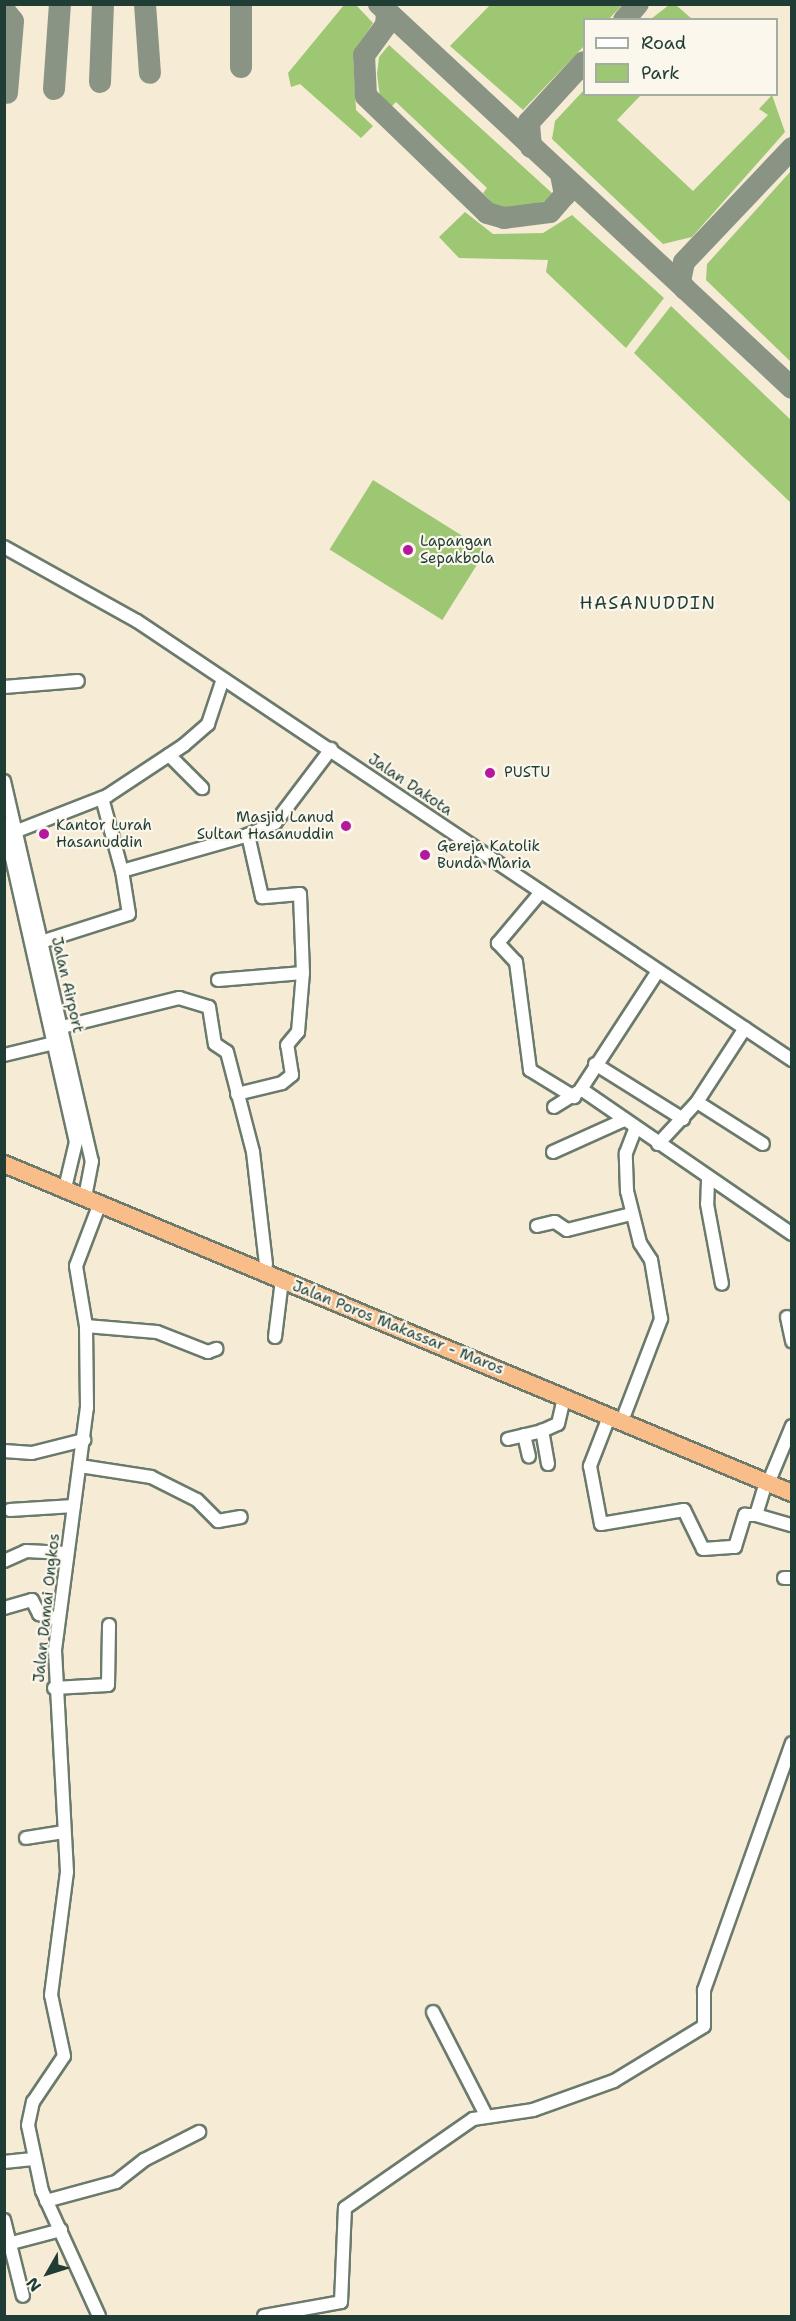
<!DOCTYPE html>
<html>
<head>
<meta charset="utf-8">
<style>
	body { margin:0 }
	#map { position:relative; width:796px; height:2321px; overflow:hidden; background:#f6ebd5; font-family:"Shantell Sans",sans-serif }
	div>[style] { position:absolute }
	.green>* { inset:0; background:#9dc773; transform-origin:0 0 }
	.taxiway>* { height:22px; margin:-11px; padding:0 11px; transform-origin:11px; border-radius:11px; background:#8a9484 }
	.roads { filter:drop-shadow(2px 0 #6a7a6c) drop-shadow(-2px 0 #6a7a6c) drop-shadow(0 2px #6a7a6c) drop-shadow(0 -2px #6a7a6c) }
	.minor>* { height:12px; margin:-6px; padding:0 6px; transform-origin:6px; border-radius:6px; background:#fff }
	.highway>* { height:16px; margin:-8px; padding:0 8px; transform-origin:8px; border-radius:8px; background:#f8bd89 }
	.dots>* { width:16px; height:16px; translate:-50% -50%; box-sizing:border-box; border:3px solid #fbf7ec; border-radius:50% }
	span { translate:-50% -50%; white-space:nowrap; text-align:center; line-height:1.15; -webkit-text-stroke:4.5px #fbf7ec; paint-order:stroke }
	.poi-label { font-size:15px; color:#1f3d34 }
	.left { translate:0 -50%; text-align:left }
	.right { translate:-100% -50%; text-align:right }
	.street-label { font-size:15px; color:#1f3d34 }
	.quarter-label { font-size:18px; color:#1f3d34; letter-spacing:1.5px }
	.frame { position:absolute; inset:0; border:6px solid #1f3d34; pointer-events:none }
	.legend { position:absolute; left:583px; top:18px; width:195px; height:78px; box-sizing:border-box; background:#fbf7ec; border:2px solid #a3ada2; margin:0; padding:8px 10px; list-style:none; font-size:18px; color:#1f3d34 }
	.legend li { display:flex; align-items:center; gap:12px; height:30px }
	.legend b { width:30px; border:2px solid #a3ada2 }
	.north { position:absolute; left:18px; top:2243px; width:60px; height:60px; -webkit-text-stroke:4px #fbf7ec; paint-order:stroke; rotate:231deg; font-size:16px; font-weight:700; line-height:24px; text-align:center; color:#1f3d34 }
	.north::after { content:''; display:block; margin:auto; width:21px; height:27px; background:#1f3d34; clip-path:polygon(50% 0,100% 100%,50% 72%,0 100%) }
</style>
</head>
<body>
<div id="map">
	<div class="green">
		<div style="clip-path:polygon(344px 5px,356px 5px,373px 23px,353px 54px,356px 110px,373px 126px,361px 138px,300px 84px,291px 87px,288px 73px)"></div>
		<div style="clip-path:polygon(490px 5px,490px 4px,622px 5px,609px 19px,584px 20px,584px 46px,523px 110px,450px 46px)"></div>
		<div style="clip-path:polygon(669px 5px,676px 5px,692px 19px,651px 19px)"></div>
		<div style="clip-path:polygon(389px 45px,552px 193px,550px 200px,501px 212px,483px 193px,487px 188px,396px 102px,390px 108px,380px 97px,377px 74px,379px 57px)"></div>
		<div style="clip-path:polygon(584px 90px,584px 94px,641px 95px,617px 120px,693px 191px,768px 115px,759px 109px,772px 95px,785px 132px,692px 237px,663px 244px,552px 139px,555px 121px)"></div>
		<div style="clip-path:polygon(791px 171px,791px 362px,706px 280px,707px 264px)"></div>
		<div style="clip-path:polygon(465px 212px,493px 234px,543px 233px,572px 215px,664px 298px,626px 348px,546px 272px,548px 260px,459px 258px,439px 237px)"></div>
		<div style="clip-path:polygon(671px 306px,791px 420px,791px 503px,634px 353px)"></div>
		<div style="left:373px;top:480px;width:133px;height:82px;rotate:32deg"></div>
	</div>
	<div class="taxiway">
		<div style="left:145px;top:4px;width:69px;rotate:85.9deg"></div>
		<div style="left:241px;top:4px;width:63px;rotate:90deg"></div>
		<div style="left:379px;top:4px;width:564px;rotate:42.92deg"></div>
		<div style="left:4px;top:10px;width:14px;rotate:51deg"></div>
		<div style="left:13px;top:21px;width:72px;rotate:94.8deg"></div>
		<div style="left:387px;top:12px;width:13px;rotate:94deg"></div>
		<div style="left:386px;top:25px;width:37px;rotate:126deg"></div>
		<div style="left:364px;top:55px;width:41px;rotate:87.2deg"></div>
		<div style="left:366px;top:96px;width:168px;rotate:44deg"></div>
		<div style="left:487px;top:213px;width:18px;rotate:16deg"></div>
		<div style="left:504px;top:218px;width:46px;rotate:-7.4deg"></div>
		<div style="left:550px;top:212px;width:23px;rotate:-49deg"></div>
		<div style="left:565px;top:195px;width:21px;rotate:-101deg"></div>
		<div style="left:624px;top:20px;width:21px;rotate:-49deg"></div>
		<div style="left:100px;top:82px;width:78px;rotate:-87.8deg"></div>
		<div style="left:54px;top:89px;width:85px;rotate:-86deg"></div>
		<div style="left:531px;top:147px;width:25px;rotate:-95deg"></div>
		<div style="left:529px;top:122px;width:81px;rotate:-47.5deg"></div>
		<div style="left:685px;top:289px;width:9px;rotate:-122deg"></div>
		<div style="left:680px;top:281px;width:19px;rotate:-78deg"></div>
		<div style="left:684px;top:262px;width:157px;rotate:-46.5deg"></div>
	</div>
	<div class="roads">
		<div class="minor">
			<div style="left:4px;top:547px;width:152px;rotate:29.1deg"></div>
			<div style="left:137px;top:621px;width:789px;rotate:33.83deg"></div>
			<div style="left:4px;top:687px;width:74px;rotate:-4.6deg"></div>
			<div style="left:169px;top:755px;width:47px;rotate:45deg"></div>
			<div style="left:4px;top:781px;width:390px;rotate:77deg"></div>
			<div style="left:92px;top:1161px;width:37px;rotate:101deg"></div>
			<div style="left:102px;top:798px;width:76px;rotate:74.7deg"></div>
			<div style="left:4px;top:823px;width:327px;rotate:77.3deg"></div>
			<div style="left:76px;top:1142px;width:47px;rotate:103.4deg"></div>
			<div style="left:17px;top:831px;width:97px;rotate:-21.3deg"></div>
			<div style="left:107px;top:796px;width:92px;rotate:-33.5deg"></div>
			<div style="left:184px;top:745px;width:32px;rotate:-41deg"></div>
			<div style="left:208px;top:724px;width:47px;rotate:-71.6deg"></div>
			<div style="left:541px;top:892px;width:67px;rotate:130.1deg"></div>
			<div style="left:498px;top:943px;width:26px;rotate:47deg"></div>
			<div style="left:516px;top:962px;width:109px;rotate:82.6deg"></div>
			<div style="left:530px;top:1070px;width:52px;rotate:31.5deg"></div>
			<div style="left:41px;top:942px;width:92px;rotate:-17.7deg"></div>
			<div style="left:129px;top:914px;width:44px;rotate:-99.2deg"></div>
			<div style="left:122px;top:871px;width:131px;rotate:-15.9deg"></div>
			<div style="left:658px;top:971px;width:141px;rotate:123.1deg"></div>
			<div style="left:581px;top:1089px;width:256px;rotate:34.5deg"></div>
			<div style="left:218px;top:980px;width:85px;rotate:-4.7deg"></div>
			<div style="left:303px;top:973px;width:79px;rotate:-92.2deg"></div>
			<div style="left:300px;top:894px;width:38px;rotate:175deg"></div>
			<div style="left:262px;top:897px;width:64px;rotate:-102.7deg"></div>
			<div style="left:248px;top:835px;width:30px;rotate:-24deg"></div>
			<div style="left:275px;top:823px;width:93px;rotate:-52.9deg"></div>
			<div style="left:62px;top:1027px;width:121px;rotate:-13.9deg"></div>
			<div style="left:179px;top:998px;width:31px;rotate:17deg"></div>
			<div style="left:209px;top:1007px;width:37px;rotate:81deg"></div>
			<div style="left:215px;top:1044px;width:14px;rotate:34deg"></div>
			<div style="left:227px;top:1052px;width:103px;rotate:75.4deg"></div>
			<div style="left:253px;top:1152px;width:113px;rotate:83.4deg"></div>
			<div style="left:4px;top:1055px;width:51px;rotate:-13.5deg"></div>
			<div style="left:595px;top:1064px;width:104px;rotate:32deg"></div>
			<div style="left:237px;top:1094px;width:46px;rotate:-13.7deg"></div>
			<div style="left:282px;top:1083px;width:13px;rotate:-39deg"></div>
			<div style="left:292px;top:1075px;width:30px;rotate:-99deg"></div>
			<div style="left:287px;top:1045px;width:17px;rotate:-50deg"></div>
			<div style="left:298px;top:1032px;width:59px;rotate:-85.2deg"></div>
			<div style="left:697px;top:1102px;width:78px;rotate:32.5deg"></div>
			<div style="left:554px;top:1107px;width:28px;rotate:-32deg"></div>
			<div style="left:658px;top:1144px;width:57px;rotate:-47.1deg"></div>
			<div style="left:697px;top:1102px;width:88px;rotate:-57deg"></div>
			<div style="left:553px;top:1152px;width:76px;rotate:-24.2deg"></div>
			<div style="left:708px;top:1180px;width:24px;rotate:92deg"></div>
			<div style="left:707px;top:1204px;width:81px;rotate:79.4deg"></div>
			<div style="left:537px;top:1226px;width:18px;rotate:-13deg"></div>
			<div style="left:555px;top:1222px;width:14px;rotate:34deg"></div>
			<div style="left:567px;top:1230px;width:66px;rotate:-14deg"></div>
			<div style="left:787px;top:1317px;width:25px;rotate:78deg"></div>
			<div style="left:86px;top:1326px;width:71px;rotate:4.8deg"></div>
			<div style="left:157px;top:1332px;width:55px;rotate:21.4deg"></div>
			<div style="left:208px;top:1352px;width:9px;rotate:-21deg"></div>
			<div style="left:275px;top:1337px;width:57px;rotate:-83deg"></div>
			<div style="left:625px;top:1413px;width:101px;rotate:-69deg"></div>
			<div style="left:661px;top:1319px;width:60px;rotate:-99.6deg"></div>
			<div style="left:651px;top:1260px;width:20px;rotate:-123deg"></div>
			<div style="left:640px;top:1243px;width:54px;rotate:-104deg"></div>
			<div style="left:627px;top:1191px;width:38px;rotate:-92deg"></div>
			<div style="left:626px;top:1153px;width:25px;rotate:-69deg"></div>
			<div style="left:609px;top:1417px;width:53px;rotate:111.2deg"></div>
			<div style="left:590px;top:1466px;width:59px;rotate:79.3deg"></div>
			<div style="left:601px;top:1524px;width:84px;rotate:-9.6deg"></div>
			<div style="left:684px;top:1510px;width:43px;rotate:64deg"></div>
			<div style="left:703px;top:1549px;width:32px;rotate:-4deg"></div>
			<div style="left:735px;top:1547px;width:34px;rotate:-73deg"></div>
			<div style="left:745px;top:1515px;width:11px"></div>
			<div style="left:756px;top:1515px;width:34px;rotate:-73deg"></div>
			<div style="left:524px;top:1435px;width:22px;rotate:77deg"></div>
			<div style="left:508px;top:1439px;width:35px;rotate:-13deg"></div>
			<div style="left:4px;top:1451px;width:28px;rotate:4deg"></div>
			<div style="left:32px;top:1453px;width:54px;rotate:-14deg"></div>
			<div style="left:548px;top:1464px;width:34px;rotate:-100deg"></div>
			<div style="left:542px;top:1431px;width:17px;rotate:-24deg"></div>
			<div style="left:558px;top:1424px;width:28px;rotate:-77deg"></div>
			<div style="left:80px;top:1466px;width:72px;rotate:8.8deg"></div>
			<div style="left:151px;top:1477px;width:51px;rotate:26.6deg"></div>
			<div style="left:197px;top:1500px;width:30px;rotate:45deg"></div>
			<div style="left:218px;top:1521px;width:23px;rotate:-10deg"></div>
			<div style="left:772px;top:1474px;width:52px;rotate:-67.4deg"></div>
			<div style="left:10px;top:1510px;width:64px;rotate:-3.6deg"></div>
			<div style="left:756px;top:1515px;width:37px;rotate:16deg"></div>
			<div style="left:4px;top:1561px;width:24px;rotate:-24deg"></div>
			<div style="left:26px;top:1551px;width:40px;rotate:2.9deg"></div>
			<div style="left:784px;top:1578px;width:8px"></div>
			<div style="left:4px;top:1608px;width:29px;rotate:-16deg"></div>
			<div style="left:32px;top:1600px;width:16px;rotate:63deg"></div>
			<div style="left:39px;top:1614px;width:20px;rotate:15deg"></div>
			<div style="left:54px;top:1688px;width:54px;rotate:-3.2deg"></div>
			<div style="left:108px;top:1685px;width:60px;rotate:-89deg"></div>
			<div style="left:26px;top:1838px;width:37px;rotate:-9deg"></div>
			<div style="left:433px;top:2012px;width:114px;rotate:62.8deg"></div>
			<div style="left:4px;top:2162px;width:29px;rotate:-6deg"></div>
			<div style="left:46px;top:2201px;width:73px;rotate:-15.2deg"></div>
			<div style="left:116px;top:2182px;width:36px;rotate:-38deg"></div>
			<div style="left:144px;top:2160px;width:62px;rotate:-27deg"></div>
			<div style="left:4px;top:2220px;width:78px;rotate:76deg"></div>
			<div style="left:4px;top:2245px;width:59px;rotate:-14.7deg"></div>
			<div style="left:99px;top:2316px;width:137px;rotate:-114.5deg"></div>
			<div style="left:42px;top:2191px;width:67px;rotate:-102deg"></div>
			<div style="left:28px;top:2125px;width:24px;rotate:-78deg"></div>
			<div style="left:33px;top:2102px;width:55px;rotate:-56deg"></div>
			<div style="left:64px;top:2056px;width:62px;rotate:-102deg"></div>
			<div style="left:51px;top:1995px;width:124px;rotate:-82.6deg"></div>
			<div style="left:67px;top:1872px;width:222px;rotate:-93.1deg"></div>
			<div style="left:55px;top:1650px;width:244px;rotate:-82.5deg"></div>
			<div style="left:87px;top:1408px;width:82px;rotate:-90.7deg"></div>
			<div style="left:86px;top:1326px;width:61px;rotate:-99.5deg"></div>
			<div style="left:76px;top:1266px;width:67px;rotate:-69.1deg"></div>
			<div style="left:264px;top:2316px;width:78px;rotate:-10.3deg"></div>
			<div style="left:341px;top:2302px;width:94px;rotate:-87.6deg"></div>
			<div style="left:345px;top:2208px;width:156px;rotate:-34.8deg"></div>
			<div style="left:473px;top:2119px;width:61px;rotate:-8.5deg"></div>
			<div style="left:533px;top:2110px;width:86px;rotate:-19.7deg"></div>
			<div style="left:614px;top:2081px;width:105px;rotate:-31.4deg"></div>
			<div style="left:704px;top:2026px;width:36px;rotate:-90deg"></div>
			<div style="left:704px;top:1990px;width:262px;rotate:-70.4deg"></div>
		</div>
		<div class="highway">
			<div style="left:4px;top:1164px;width:854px;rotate:22.66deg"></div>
		</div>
	</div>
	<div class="dots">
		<div style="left:408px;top:550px;background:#b5179e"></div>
		<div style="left:490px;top:773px;background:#b5179e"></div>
		<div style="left:346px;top:826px;background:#b5179e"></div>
		<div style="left:44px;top:834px;background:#b5179e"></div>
		<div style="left:425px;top:855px;background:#b5179e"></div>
	</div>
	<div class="poi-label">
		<span class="left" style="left:420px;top:550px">Lapangan<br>Sepakbola</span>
		<span class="left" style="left:504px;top:773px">PUSTU</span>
		<span class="right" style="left:334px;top:826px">Masjid Lanud<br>Sultan Hasanuddin</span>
		<span class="left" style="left:56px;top:834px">Kantor Lurah<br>Hasanuddin</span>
		<span class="left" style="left:437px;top:855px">Gereja Katolik<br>Bunda Maria</span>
	</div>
	<div class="street-label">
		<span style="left:410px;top:785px;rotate:34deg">Jalan Dakota</span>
		<span style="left:67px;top:985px;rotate:77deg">Jalan Airport</span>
		<span style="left:398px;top:1328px;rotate:22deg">Jalan Poros Makassar - Maros</span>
		<span style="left:47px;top:1608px;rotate:-84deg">Jalan Damai Ongkos</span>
	</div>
	<div class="quarter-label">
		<span style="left:648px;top:603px">HASANUDDIN</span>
	</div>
	<div class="frame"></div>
	<ul class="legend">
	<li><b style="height:8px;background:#fff"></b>Road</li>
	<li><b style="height:16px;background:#9dc773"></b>Park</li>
	</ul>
	<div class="north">N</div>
</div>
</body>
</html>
